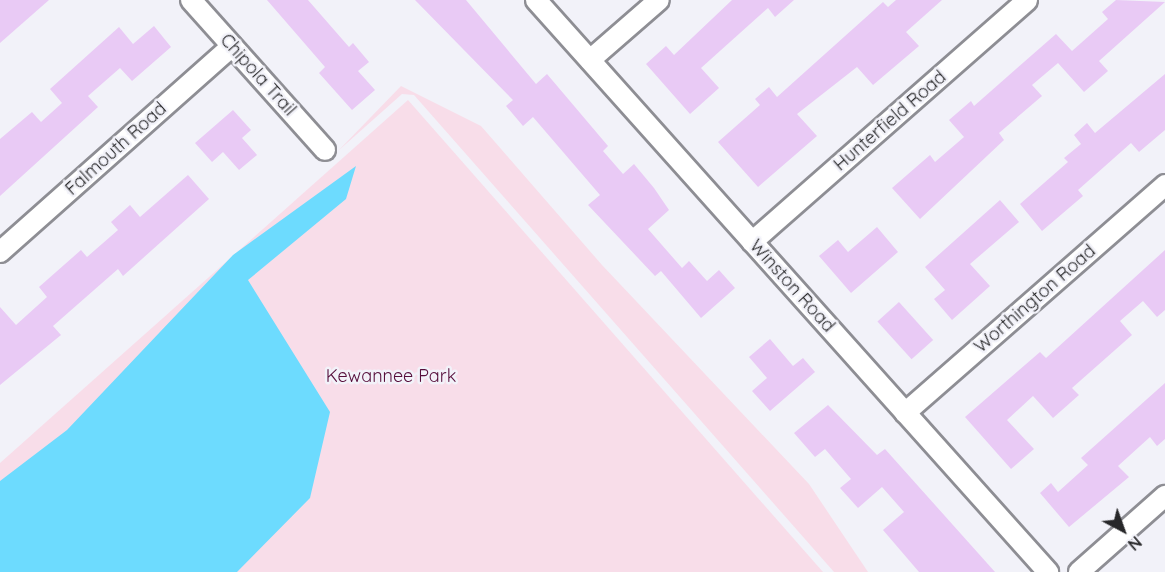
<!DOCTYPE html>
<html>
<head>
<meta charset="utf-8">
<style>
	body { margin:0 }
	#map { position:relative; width:1165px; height:572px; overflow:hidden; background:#f2f2f9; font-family:Quicksand,sans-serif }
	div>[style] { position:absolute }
	.green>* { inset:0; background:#f8dde9 }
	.water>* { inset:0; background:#6ddbfe }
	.building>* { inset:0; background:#e9caf5; transform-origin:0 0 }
	.roads { filter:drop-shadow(2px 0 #8e8e94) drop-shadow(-2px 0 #8e8e94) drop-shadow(0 2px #8e8e94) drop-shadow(0 -2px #8e8e94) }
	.minor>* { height:20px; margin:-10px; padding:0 10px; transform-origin:10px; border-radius:10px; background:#fff }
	span { translate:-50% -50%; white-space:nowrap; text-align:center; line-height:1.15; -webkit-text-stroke:5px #f2f2f9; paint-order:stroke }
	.street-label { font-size:18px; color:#272729 }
	.park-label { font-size:18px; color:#560e3b }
	.north { position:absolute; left:1093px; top:500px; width:60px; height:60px; -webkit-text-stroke:4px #f2f2f9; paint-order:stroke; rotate:139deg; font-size:16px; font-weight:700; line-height:24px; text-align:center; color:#272729 }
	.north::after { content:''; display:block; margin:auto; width:21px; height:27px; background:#272729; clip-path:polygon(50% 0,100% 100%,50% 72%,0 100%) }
</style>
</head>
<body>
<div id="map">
	<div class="green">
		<div style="clip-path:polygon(401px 86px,481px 126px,602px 265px,809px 484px,868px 572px,834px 572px,414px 95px,402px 94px,338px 151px)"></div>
		<div style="clip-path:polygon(408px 100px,823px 572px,0 572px,0 463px)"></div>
	</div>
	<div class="water">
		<div style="clip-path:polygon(356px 166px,346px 199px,248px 280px,330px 412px,310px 498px,237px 572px,0 572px,0 481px,67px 430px,233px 255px)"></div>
	</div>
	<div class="building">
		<div style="clip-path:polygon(0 0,49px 0,0 43px)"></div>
		<div style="clip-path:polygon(267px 0,308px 0,349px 47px,353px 43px,369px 62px,358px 71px,375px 90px,352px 110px,319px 73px,325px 67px)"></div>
		<div style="clip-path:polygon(415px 0,466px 0,536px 84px,547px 74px,608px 146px,603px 151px,623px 174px,634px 164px,654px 188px,669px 210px,648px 229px,682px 268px,689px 261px,707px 281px,719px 270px,735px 288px,701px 318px,661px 271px,655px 276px,588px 205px,600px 195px,533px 117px,523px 126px,506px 106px,513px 100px)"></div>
		<div style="clip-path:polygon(732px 0,794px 0,775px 17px,768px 8px,701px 68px,719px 88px,690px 114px,646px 64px,666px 46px,674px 55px)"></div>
		<div style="clip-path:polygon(896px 0,942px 0,906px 32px,919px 46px,873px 85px,857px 67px,797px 114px,817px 136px,758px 187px,718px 142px,760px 105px,755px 99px,769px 87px,777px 97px,883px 2px,888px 7px)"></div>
		<div style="clip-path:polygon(1116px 0,1165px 2px,1099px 61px,1108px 71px,1084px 92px,1058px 63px,1032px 85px,1042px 96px,999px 133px,1004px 140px,920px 219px,892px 188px,930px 155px,935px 162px,964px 137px,949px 120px,971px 101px,974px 106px,1056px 34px,1072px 51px,1108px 19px,1102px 12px)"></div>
		<div style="clip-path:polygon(154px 26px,171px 47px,132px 81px,120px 68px,88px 96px,98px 107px,0 196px,0 139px,32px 112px,41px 122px,62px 103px,50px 89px,119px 27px,133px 44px)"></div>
		<div style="clip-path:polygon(1165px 74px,1165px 130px,1139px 152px,1131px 143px,1078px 190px,1083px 196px,1042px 231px,1020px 204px,1068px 162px,1064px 158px,1081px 144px,1074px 135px,1087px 123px,1095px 133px)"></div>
		<div style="clip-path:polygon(233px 110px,251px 130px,242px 138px,257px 155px,239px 170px,223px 152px,212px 162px,195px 143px)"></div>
		<div style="clip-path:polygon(188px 175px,209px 199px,123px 276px,118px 269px,53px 326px,61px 335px,0 385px,0 307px,16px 325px,47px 297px,39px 287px,81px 250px,87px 257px,118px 230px,111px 222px,130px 205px,140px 217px)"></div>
		<div style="clip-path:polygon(1000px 200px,1019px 222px,970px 264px,990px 286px,952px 320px,934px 299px,945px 290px,925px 267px)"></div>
		<div style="clip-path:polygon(877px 227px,898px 252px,851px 293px,819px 256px,838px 240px,848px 252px)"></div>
		<div style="clip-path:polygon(1165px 250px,1165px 310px,1157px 317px,1143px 301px,1120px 321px,1132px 335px,1072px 388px,1079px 395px,1053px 418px,1033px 396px,1007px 420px,1034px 449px,1011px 469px,965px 417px,1040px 352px,1046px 358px)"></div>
		<div style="left:899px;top:302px;width:51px;height:29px;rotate:48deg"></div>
		<div style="clip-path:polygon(770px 339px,793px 366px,803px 358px,815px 372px,770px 411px,752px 391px,767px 378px,749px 357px)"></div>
		<div style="clip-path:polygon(1165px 383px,1165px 439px,1157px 446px,1150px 437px,1118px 466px,1129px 477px,1069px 527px,1040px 493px,1051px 483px,1058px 492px,1088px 465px,1081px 458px)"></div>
		<div style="clip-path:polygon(828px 405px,877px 455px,885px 449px,995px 572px,919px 572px,883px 530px,904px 512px,882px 487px,858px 508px,840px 488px,851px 479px,825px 449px,815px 457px,794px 433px)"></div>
	</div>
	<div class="roads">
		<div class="minor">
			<div style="left:191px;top:0;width:201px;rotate:48.2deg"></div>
			<div style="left:536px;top:0;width:768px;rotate:48.17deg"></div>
			<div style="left:590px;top:60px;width:91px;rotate:-41deg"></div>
			<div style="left:752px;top:242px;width:366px;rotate:-41.3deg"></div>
			<div style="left:0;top:252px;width:310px;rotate:-41.6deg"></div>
			<div style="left:905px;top:413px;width:346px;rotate:-41.2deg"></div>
			<div style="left:1079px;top:572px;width:115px;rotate:-41.5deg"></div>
		</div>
	</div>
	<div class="street-label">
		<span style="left:258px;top:75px;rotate:48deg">Chipola Trail</span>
		<span style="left:890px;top:121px;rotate:-41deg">Hunterfield Road</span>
		<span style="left:116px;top:149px;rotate:-42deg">Falmouth Road</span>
		<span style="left:792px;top:286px;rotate:48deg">Winston Road</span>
		<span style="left:1035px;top:299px;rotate:-41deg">Worthington Road</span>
	</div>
	<div class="park-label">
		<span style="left:391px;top:376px">Kewannee Park</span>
	</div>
	<div class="north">N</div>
</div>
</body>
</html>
